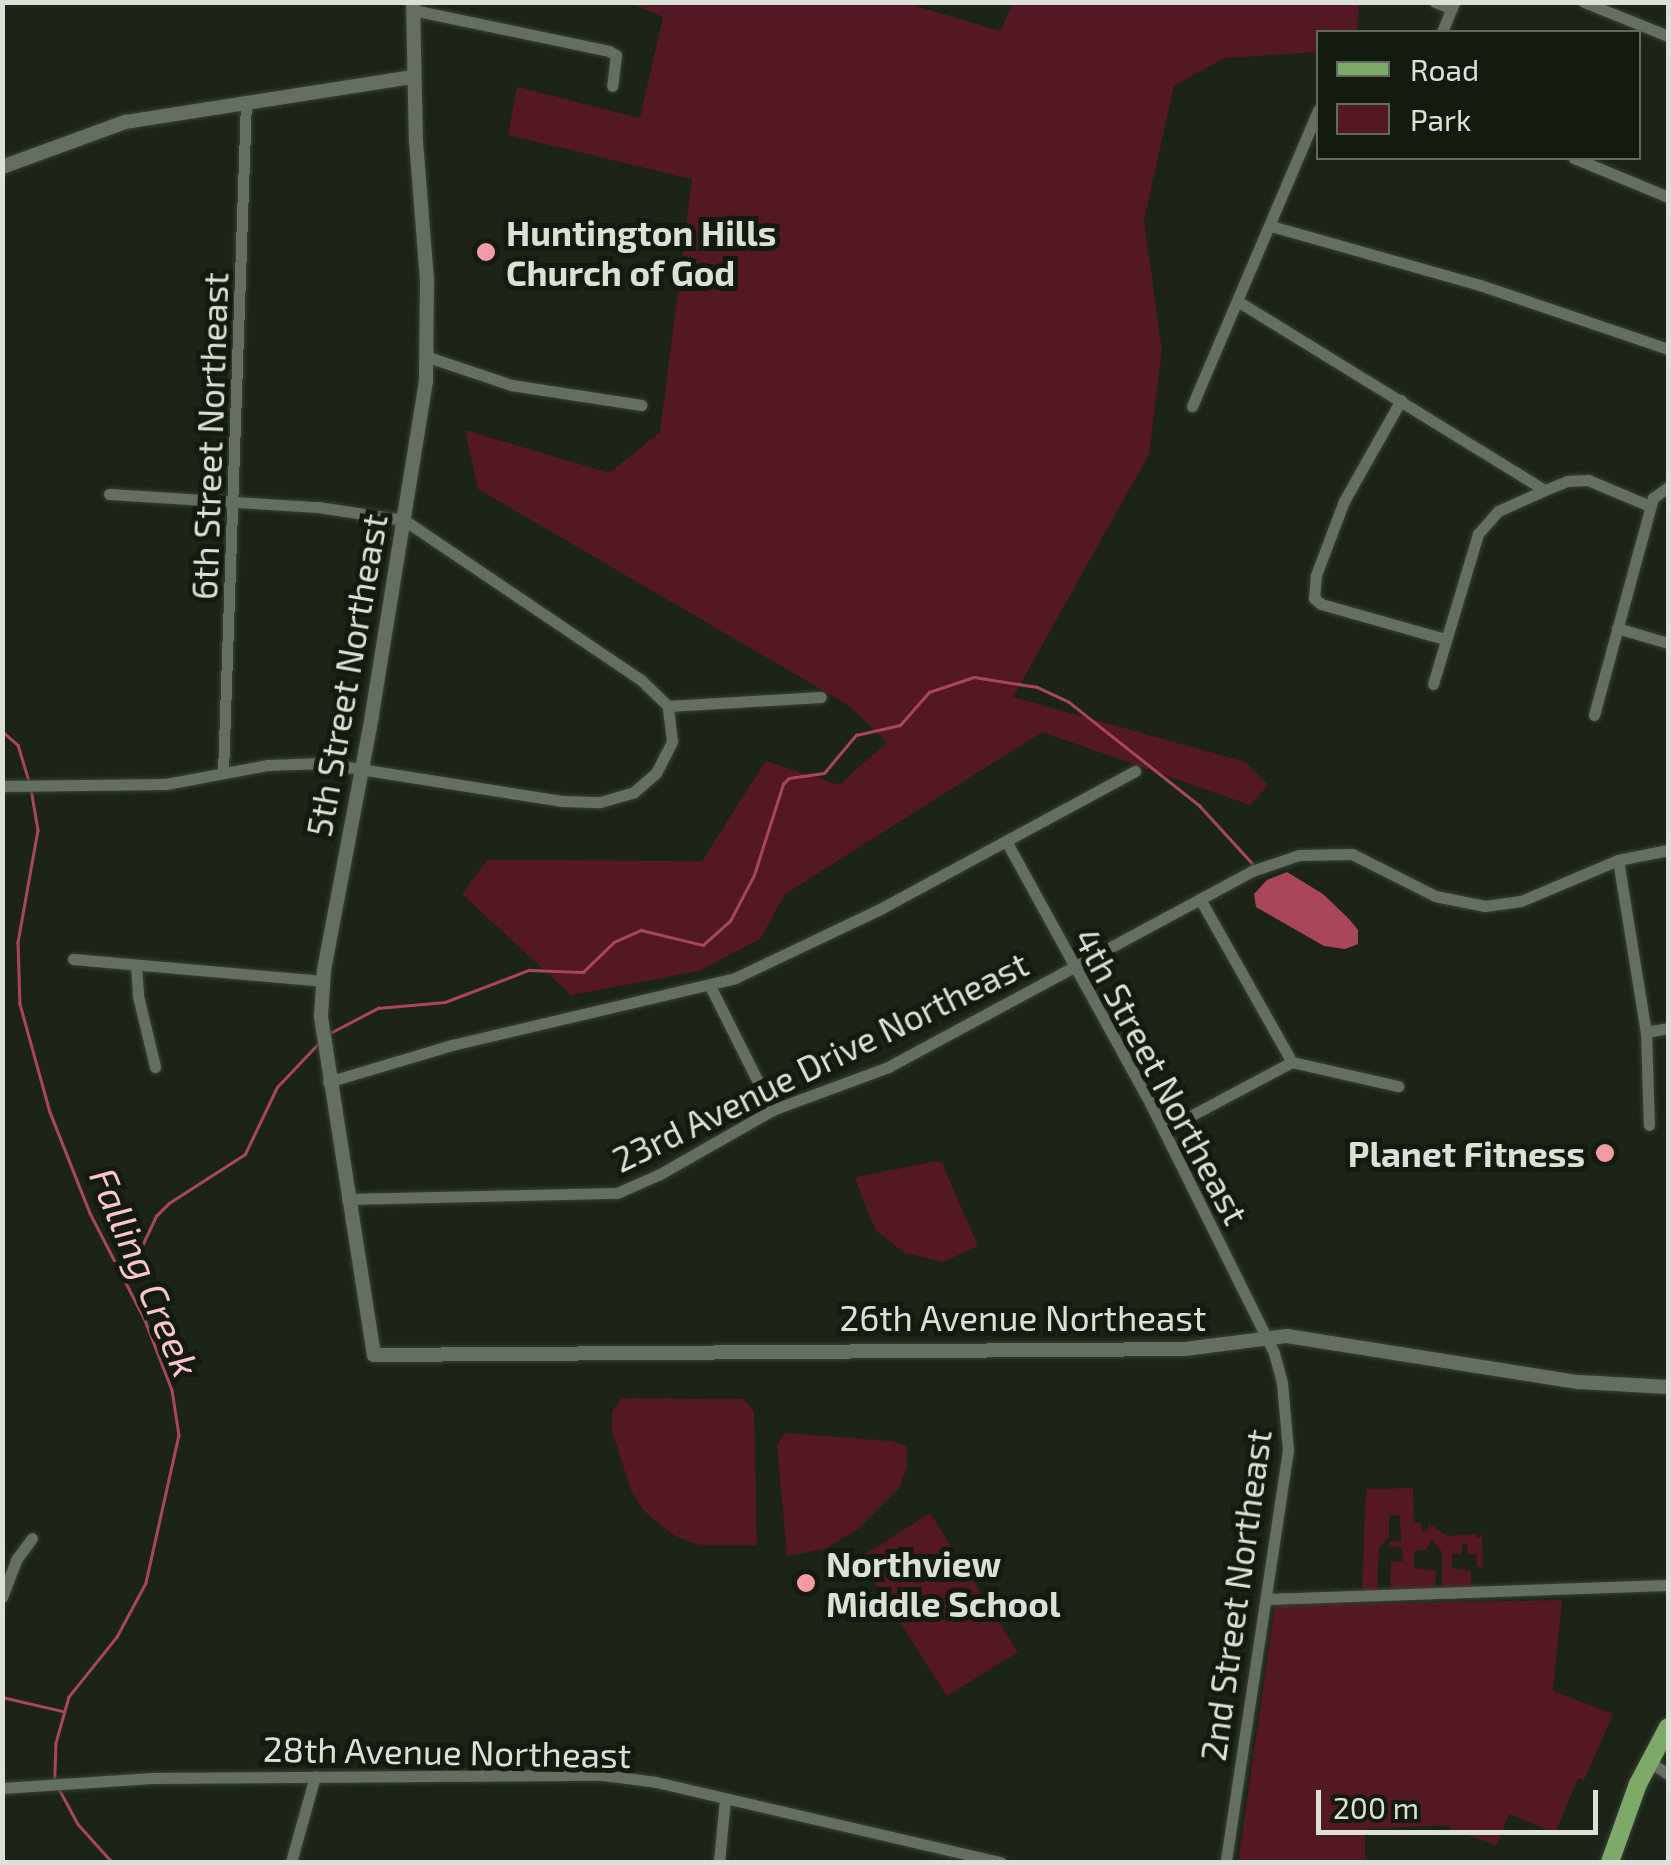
<!DOCTYPE html>
<style>
body{margin:0}
#map{position:relative;width:1671px;height:1865px;overflow:hidden;background:#1b2417;font-family:"Exo 2",sans-serif}
div>[style]{position:absolute}
[style*='--x']{left:calc(var(--x)*1px);top:calc(var(--y)*1px);width:calc(var(--w)*1px);rotate:calc(var(--a)*1deg)}
.green>*{inset:0;background:#541724}
.water>*{inset:0;background:#a94759}
.stream>*{height:2.5px;margin:-1.25px;padding:0 1.25px;transform-origin:1.25px;border-radius:1.25px;background:#a94759}
.roads{filter:drop-shadow(0 0 2px #394037) drop-shadow(0 0 2px #394037)}
.minor>*{height:11px;margin:-5.5px;padding:0 5.5px;transform-origin:5.5px;border-radius:5.5px;background:#646f60}
.tertiary>*{height:14px;margin:-7px;padding:0 7px;transform-origin:7px;border-radius:7px;background:#646f60}
.primary>*{height:18px;margin:-9px;padding:0 9px;transform-origin:9px;border-radius:9px;background:#7daa68}
.dots>*{width:28px;height:28px;translate:-50% -50%;box-sizing:border-box;border:5px solid #121b0e;border-radius:50%}
span{translate:-50% -50%;white-space:nowrap;text-align:center;line-height:1.15;-webkit-text-stroke:10px #121b0e;paint-order:stroke}
.poi-label{font-size:35px;color:#dbe1d9;font-weight:700}
.left{translate:0 -50%;text-align:left}
.right{translate:-100% -50%;text-align:right}
.street-label{font-size:35px;color:#dbe1d9}
.water-label{font-size:38px;color:#fcc5cb;font-style:italic}
.frame{position:absolute;inset:0;border:5px solid #dbe1d9;pointer-events:none}
.legend{position:absolute;left:1316px;top:30px;width:325px;height:130px;box-sizing:border-box;background:#121b0e;border:2px solid #626a5f;margin:0;padding:12px 18px;list-style:none;font-size:30px;color:#dbe1d9}
.legend li{display:flex;align-items:center;gap:20px;height:50px}
.legend b{width:50px;border:2px solid #626a5f}
.scale{position:absolute;left:1316px;top:1790px;width:282px;height:45px;box-sizing:border-box;border:5px solid #dbe1d9;border-top:0;padding-left:12px;font-size:30px;line-height:35px;white-space:nowrap;color:#dbe1d9;-webkit-text-stroke:8px #121b0e;paint-order:stroke}
</style>
<div id="map">
<div class="green">
<div style="clip-path:polygon(630px 3px,906px 3px,1000px 31px,1013px 3px,1359px 3px,1357px 32px,1318px 32px,1318px 52px,1224px 58px,1174px 86px,1144px 220px,1162px 351px,1149px 454px,1013px 697px,1245px 762px,1268px 785px,1250px 805px,1042px 732px,785px 894px,760px 939px,699px 971px,571px 995px,462px 894px,487px 860px,702px 861px,766px 761px,839px 785px,887px 742px,848px 705px,478px 489px,465px 430px,609px 473px,660px 432px,692px 179px,508px 135px,517px 87px,640px 118px,663px 17px)"></div>
<div style="clip-path:polygon(937px 1161px,942px 1163px,978px 1246px,943px 1262px,905px 1253px,876px 1231px,856px 1181px,856px 1177px)"></div>
<div style="clip-path:polygon(622px 1398px,743px 1399px,754px 1411px,757px 1545px,699px 1545px,675px 1536px,646px 1513px,632px 1493px,611px 1428px,612px 1411px)"></div>
<div style="clip-path:polygon(785px 1433px,892px 1441px,907px 1446px,907px 1467px,899px 1488px,857px 1530px,825px 1549px,787px 1556px,777px 1445px)"></div>
<div style="clip-path:polygon(1413px 1488px,1414px 1523px,1421px 1523px,1422px 1532px,1428px 1531px,1428px 1523px,1447px 1536px,1476px 1534px,1478px 1539px,1482px 1533px,1483px 1567px,1477px 1567px,1477px 1554px,1468px 1554px,1467px 1544px,1462px 1544px,1462px 1554px,1452px 1554px,1452px 1568px,1471px 1571px,1471px 1588px,1442px 1590px,1442px 1552px,1432px 1540px,1426px 1550px,1414px 1551px,1414px 1568px,1436px 1571px,1435px 1590px,1390px 1591px,1391px 1562px,1403px 1561px,1402px 1547px,1390px 1547px,1389px 1542px,1401px 1541px,1400px 1515px,1389px 1516px,1389px 1537px,1379px 1547px,1377px 1591px,1362px 1590px,1366px 1489px)"></div>
<div style="clip-path:polygon(930px 1513px,1018px 1652px,947px 1696px,859px 1558px)"></div>
<div style="clip-path:polygon(1562px 1600px,1553px 1691px,1613px 1714px,1584px 1780px,1578px 1778px,1555px 1833px,1509px 1814px,1497px 1845px,1451px 1830px,1449px 1825px,1365px 1829px,1365px 1862px,1238px 1862px,1275px 1605px)"></div>
</div>
<div class="water">
<div style="clip-path:polygon(1287px 872px,1323px 894px,1349px 919px,1358px 930px,1358px 944px,1345px 949px,1324px 946px,1256px 907px,1254px 894px,1267px 880px)"></div>
</div>
<div class="stream">
<div style="--x:2;--y:731;--w:21;--a:41"></div>
<div style="--x:18;--y:745;--w:38;--a:73"></div>
<div style="--x:31;--y:789;--w:42;--a:80.3"></div>
<div style="--x:38;--y:830;--w:114;--a:100.1"></div>
<div style="--x:18;--y:942;--w:62;--a:88.2"></div>
<div style="--x:20;--y:1004;--w:112;--a:74.5"></div>
<div style="--x:50;--y:1112;--w:109;--a:68.4"></div>
<div style="--x:90;--y:1213;--w:120;--a:62.8"></div>
<div style="--x:145;--y:1320;--w:75;--a:68.9"></div>
<div style="--x:172;--y:1390;--w:46;--a:81.2"></div>
<div style="--x:179;--y:1435;--w:152;--a:102.6"></div>
<div style="--x:146;--y:1583;--w:61;--a:118.2"></div>
<div style="--x:117;--y:1637;--w:77;--a:128.7"></div>
<div style="--x:69;--y:1697;--w:48;--a:105.8"></div>
<div style="--x:56;--y:1743;--w:37;--a:92"></div>
<div style="--x:332;--y:1032;--w:52;--a:-27.6"></div>
<div style="--x:378;--y:1008;--w:67;--a:-5.1"></div>
<div style="--x:445;--y:1002;--w:90;--a:-20.9"></div>
<div style="--x:529;--y:970;--w:54;--a:2.1"></div>
<div style="--x:583;--y:972;--w:43;--a:-44.1"></div>
<div style="--x:614;--y:942;--w:30;--a:-24"></div>
<div style="--x:641;--y:930;--w:64;--a:13.6"></div>
<div style="--x:703;--y:945;--w:36;--a:-42"></div>
<div style="--x:730;--y:921;--w:52;--a:-62.4"></div>
<div style="--x:754;--y:875;--w:96;--a:-72.3"></div>
<div style="--x:783;--y:784;--w:8;--a:-45"></div>
<div style="--x:789;--y:778;--w:35;--a:-8"></div>
<div style="--x:824;--y:773;--w:50;--a:-49.9"></div>
<div style="--x:856;--y:735;--w:45;--a:-12.8"></div>
<div style="--x:900;--y:725;--w:44;--a:-48.7"></div>
<div style="--x:929;--y:692;--w:47;--a:-18.4"></div>
<div style="--x:974;--y:677;--w:64;--a:9"></div>
<div style="--x:1037;--y:687;--w:35;--a:25"></div>
<div style="--x:1069;--y:702;--w:167;--a:38.4"></div>
<div style="--x:1200;--y:806;--w:79;--a:47.6"></div>
<div style="--x:126;--y:1280;--w:71;--a:-64.9"></div>
<div style="--x:156;--y:1216;--w:18;--a:-45"></div>
<div style="--x:169;--y:1203;--w:90;--a:-32.8"></div>
<div style="--x:245;--y:1154;--w:74;--a:-64.5"></div>
<div style="--x:277;--y:1087;--w:59;--a:-46.4"></div>
<div style="--x:2;--y:1697;--w:62;--a:13.1"></div>
<div style="--x:58;--y:1787;--w:42;--a:61.6"></div>
<div style="--x:78;--y:1824;--w:51;--a:48.2"></div>
</div>
<div class="roads">
<div class="minor">
<div style="--x:1435;--y:2;--w:18;--a:22"></div>
<div style="--x:1584;--y:2;--w:91;--a:22"></div>
<div style="--x:413;--y:10;--w:200;--a:11.8"></div>
<div style="--x:609;--y:51;--w:8;--a:30"></div>
<div style="--x:616;--y:55;--w:31;--a:97"></div>
<div style="--x:1442;--y:32;--w:32;--a:-68"></div>
<div style="--x:1574;--y:158;--w:102;--a:22.5"></div>
<div style="--x:1271;--y:226;--w:217;--a:15.8"></div>
<div style="--x:1480;--y:285;--w:199;--a:18.8"></div>
<div style="--x:1239;--y:302;--w:359;--a:31.6"></div>
<div style="--x:1545;--y:490;--w:24;--a:-22"></div>
<div style="--x:1567;--y:481;--w:21;--a:-3"></div>
<div style="--x:1588;--y:480;--w:67;--a:22.8"></div>
<div style="--x:428;--y:357;--w:88;--a:18.6"></div>
<div style="--x:511;--y:385;--w:132;--a:8.7"></div>
<div style="--x:1401;--y:400;--w:116;--a:119.4"></div>
<div style="--x:1344;--y:501;--w:79;--a:110.7"></div>
<div style="--x:1316;--y:575;--w:23;--a:95"></div>
<div style="--x:1314;--y:598;--w:9;--a:41"></div>
<div style="--x:1321;--y:604;--w:129;--a:15.8"></div>
<div style="--x:1192;--y:406;--w:322;--a:-66.9"></div>
<div style="--x:109;--y:494;--w:209;--a:3.6"></div>
<div style="--x:318;--y:507;--w:87;--a:8.6"></div>
<div style="--x:404;--y:520;--w:285;--a:34"></div>
<div style="--x:640;--y:679;--w:39;--a:44"></div>
<div style="--x:668;--y:706;--w:153;--a:-3.4"></div>
<div style="--x:1617;--y:628;--w:53;--a:16.4"></div>
<div style="--x:1433;--y:684;--w:157;--a:-73.3"></div>
<div style="--x:1478;--y:534;--w:30;--a:-49"></div>
<div style="--x:1498;--y:511;--w:51;--a:-24.1"></div>
<div style="--x:1594;--y:715;--w:225;--a:-74.8"></div>
<div style="--x:1653;--y:498;--w:19;--a:-36"></div>
<div style="--x:223;--y:773;--w:671;--a:-88.04"></div>
<div style="--x:2;--y:786;--w:164;--a:-0.7"></div>
<div style="--x:166;--y:784;--w:104;--a:-10.6"></div>
<div style="--x:268;--y:765;--w:54;--a:-2.1"></div>
<div style="--x:322;--y:763;--w:244;--a:9"></div>
<div style="--x:563;--y:801;--w:37;--a:2"></div>
<div style="--x:600;--y:802;--w:35;--a:-16"></div>
<div style="--x:634;--y:792;--w:29;--a:-41"></div>
<div style="--x:656;--y:773;--w:36;--a:-63"></div>
<div style="--x:672;--y:741;--w:35;--a:-97"></div>
<div style="--x:1006;--y:841;--w:301;--a:61.2"></div>
<div style="--x:1151;--y:1105;--w:277;--a:63.6"></div>
<div style="--x:1274;--y:1353;--w:31;--a:75"></div>
<div style="--x:1282;--y:1383;--w:67;--a:84.9"></div>
<div style="--x:1288;--y:1450;--w:417;--a:98.6"></div>
<div style="--x:1618;--y:860;--w:174;--a:80.8"></div>
<div style="--x:1646;--y:1032;--w:93;--a:88.2"></div>
<div style="--x:1200;--y:899;--w:187;--a:60.6"></div>
<div style="--x:73;--y:959;--w:251;--a:5"></div>
<div style="--x:136;--y:965;--w:31;--a:86"></div>
<div style="--x:138;--y:996;--w:73;--a:76.5"></div>
<div style="--x:710;--y:986;--w:139;--a:63.4"></div>
<div style="--x:1646;--y:1032;--w:22;--a:-10"></div>
<div style="--x:328;--y:1082;--w:129;--a:-16.6"></div>
<div style="--x:452;--y:1045;--w:291;--a:-13.3"></div>
<div style="--x:735;--y:978;--w:161;--a:-25.4"></div>
<div style="--x:880;--y:909;--w:290;--a:-28.4"></div>
<div style="--x:1164;--y:1130;--w:145;--a:-28"></div>
<div style="--x:1292;--y:1062;--w:109;--a:12.8"></div>
<div style="--x:347;--y:1199;--w:270;--a:-1.3"></div>
<div style="--x:617;--y:1193;--w:47;--a:-23.8"></div>
<div style="--x:660;--y:1174;--w:129;--a:-29.7"></div>
<div style="--x:772;--y:1110;--w:124;--a:-20.3"></div>
<div style="--x:888;--y:1067;--w:413;--a:-28.3"></div>
<div style="--x:1252;--y:871;--w:50;--a:-18.8"></div>
<div style="--x:1299;--y:855;--w:53;--a:-1.1"></div>
<div style="--x:1352;--y:854;--w:93;--a:26.8"></div>
<div style="--x:1435;--y:896;--w:51;--a:11.3"></div>
<div style="--x:1485;--y:906;--w:36;--a:-8"></div>
<div style="--x:1521;--y:901;--w:105;--a:-22.9"></div>
<div style="--x:1618;--y:860;--w:51;--a:-11.3"></div>
<div style="--x:2;--y:1597;--w:40;--a:-69"></div>
<div style="--x:16;--y:1560;--w:27;--a:-54"></div>
<div style="--x:1266;--y:1599;--w:402;--a:-2"></div>
<div style="--x:1648;--y:1761;--w:24;--a:33"></div>
<div style="--x:2;--y:1788;--w:150;--a:-3.8"></div>
<div style="--x:152;--y:1778;--w:451;--a:-0.4"></div>
<div style="--x:603;--y:1775;--w:53;--a:7.5"></div>
<div style="--x:656;--y:1782;--w:354;--a:13.1"></div>
<div style="--x:291;--y:1862;--w:89;--a:-74.4"></div>
<div style="--x:719;--y:1862;--w:63;--a:-84.6"></div>
</div>
<div class="tertiary">
<div style="--x:413;--y:2;--w:139;--a:88.8"></div>
<div style="--x:416;--y:141;--w:140;--a:85.5"></div>
<div style="--x:427;--y:281;--w:100;--a:90.6"></div>
<div style="--x:426;--y:381;--w:339;--a:99.2"></div>
<div style="--x:372;--y:716;--w:258;--a:100.7"></div>
<div style="--x:324;--y:970;--w:47;--a:93.7"></div>
<div style="--x:321;--y:1017;--w:342;--a:81.1"></div>
<div style="--x:374;--y:1355;--w:811;--a:-0.42"></div>
<div style="--x:1185;--y:1349;--w:103;--a:-7.3"></div>
<div style="--x:1287;--y:1336;--w:296;--a:9"></div>
<div style="--x:1579;--y:1382;--w:89;--a:3.2"></div>
<div style="--x:2;--y:167;--w:131;--a:-20.1"></div>
<div style="--x:125;--y:122;--w:291;--a:-8.9"></div>
</div>
<div class="primary">
<div style="--x:1610;--y:1862;--w:83;--a:-70.3"></div>
<div style="--x:1638;--y:1784;--w:64;--a:-62.2"></div>
</div>
</div>
<div class="dots">
<div style="left:486px;top:252px;background:#f49aa6"></div>
<div style="left:1605px;top:1153px;background:#f49aa6"></div>
<div style="left:806px;top:1583px;background:#f49aa6"></div>
</div>
<div class="poi-label">
<span class="left" style="left:506px;top:252px">Huntington Hills<br>Church of God</span>
<span class="right" style="left:1585px;top:1153px">Planet Fitness</span>
<span class="left" style="left:826px;top:1583px">Northview<br>Middle School</span>
</div>
<div class="street-label">
<span style="left:209px;top:436px;rotate:-88deg">6th Street Northeast</span>
<span style="left:346px;top:675px;rotate:-80deg">5th Street Northeast</span>
<span style="left:820px;top:1061px;rotate:-26deg">23rd Avenue Drive Northeast</span>
<span style="left:1162px;top:1076px;rotate:62deg">4th Street Northeast</span>
<span style="left:1023px;top:1317px">26th Avenue Northeast</span>
<span style="left:1235px;top:1595px;rotate:-82deg">2nd Street Northeast</span>
<span style="left:447px;top:1751px;rotate:1deg">28th Avenue Northeast</span>
</div>
<div class="water-label">
<span style="left:145px;top:1272px;rotate:67deg">Falling Creek</span>
</div>
<div class="frame"></div>
<ul class="legend">
<li><b style="height:12px;background:#7daa68"></b>Road</li>
<li><b style="height:28px;background:#541724"></b>Park</li>
</ul>
<div class="scale">200 m</div>
</div>
